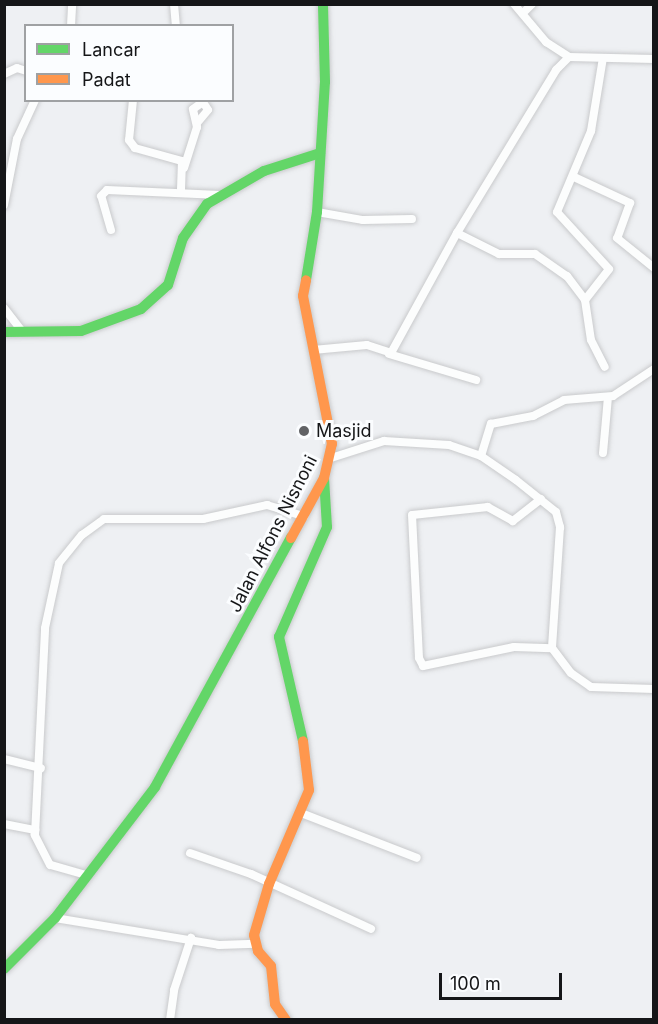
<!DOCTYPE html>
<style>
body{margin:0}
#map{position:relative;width:658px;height:1024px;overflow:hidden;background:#eef0f3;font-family:Inter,sans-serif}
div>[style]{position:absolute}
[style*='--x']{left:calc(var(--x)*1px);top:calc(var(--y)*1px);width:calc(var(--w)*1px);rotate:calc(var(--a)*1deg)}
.roads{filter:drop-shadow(0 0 2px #c9cacc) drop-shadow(0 0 2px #c9cacc)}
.street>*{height:8px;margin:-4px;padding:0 4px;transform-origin:4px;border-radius:4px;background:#fcfdfd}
.fast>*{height:10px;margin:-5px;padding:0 5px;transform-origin:5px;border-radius:5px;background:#63d668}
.slow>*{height:10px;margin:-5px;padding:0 5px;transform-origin:5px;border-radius:5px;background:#ff974d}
.dots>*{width:16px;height:16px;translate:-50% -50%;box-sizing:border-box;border:3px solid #fbfdff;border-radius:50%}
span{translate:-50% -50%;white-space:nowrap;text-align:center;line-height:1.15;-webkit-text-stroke:6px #fbfdff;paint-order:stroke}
.poi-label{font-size:18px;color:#151618}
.left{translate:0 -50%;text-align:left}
.street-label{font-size:18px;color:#151618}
.frame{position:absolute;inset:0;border:6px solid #151618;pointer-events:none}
.legend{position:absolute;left:24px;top:24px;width:210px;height:78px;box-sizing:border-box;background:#fbfdff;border:2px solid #9fa1a3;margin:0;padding:8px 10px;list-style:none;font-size:18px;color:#151618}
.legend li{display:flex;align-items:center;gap:12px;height:30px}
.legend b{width:30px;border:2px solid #9fa1a3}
.scale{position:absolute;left:439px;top:973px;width:123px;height:27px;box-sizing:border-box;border:3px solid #151618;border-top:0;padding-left:8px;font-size:18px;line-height:21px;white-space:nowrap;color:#151618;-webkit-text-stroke:4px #fbfdff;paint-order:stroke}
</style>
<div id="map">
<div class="roads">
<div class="street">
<div style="--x:174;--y:4;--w:22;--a:85"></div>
<div style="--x:514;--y:4;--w:50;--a:49.9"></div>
<div style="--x:546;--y:42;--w:27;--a:33"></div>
<div style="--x:569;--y:57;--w:85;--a:1.3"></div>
<div style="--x:523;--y:13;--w:13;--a:-45"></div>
<div style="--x:71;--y:26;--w:22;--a:-87"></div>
<div style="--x:4;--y:74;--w:14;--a:-25"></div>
<div style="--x:17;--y:68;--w:9;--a:18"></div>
<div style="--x:133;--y:100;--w:40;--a:95.7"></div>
<div style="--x:129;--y:140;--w:10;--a:53"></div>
<div style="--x:135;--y:148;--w:49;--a:15.5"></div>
<div style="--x:182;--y:161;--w:32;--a:92"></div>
<div style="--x:184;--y:168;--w:43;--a:-72.4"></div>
<div style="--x:197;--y:127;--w:18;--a:-103"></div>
<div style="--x:193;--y:109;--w:12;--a:-35"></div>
<div style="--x:203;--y:102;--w:9;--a:58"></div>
<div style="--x:208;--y:110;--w:17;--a:130"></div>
<div style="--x:574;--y:177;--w:62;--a:24.9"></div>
<div style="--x:630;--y:203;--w:37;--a:110"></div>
<div style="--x:617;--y:238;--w:48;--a:39"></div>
<div style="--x:4;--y:205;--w:67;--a:-78.9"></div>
<div style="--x:17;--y:139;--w:43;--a:-65.2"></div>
<div style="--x:317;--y:212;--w:47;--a:9.9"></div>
<div style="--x:363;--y:220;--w:49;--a:-1.2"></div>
<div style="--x:111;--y:230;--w:35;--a:-106"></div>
<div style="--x:101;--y:196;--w:8;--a:-45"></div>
<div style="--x:107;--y:190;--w:113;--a:2.5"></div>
<div style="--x:457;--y:233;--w:47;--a:26.6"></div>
<div style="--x:499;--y:254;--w:36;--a:0"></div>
<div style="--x:535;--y:254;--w:39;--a:35"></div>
<div style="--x:567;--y:276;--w:30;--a:53"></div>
<div style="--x:585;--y:300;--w:40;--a:81.5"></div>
<div style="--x:591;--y:340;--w:30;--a:63"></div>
<div style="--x:585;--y:300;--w:39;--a:-52"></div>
<div style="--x:609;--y:269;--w:77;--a:-132.4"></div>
<div style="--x:557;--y:212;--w:88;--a:-67.2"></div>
<div style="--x:591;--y:131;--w:74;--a:-80.7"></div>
<div style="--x:4;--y:308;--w:29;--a:52"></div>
<div style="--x:313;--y:350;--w:54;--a:-5.3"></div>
<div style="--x:367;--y:345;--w:25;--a:18"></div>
<div style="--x:391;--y:353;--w:137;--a:-61.2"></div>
<div style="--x:457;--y:233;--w:191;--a:-58.7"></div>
<div style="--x:556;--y:70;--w:18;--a:-45"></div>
<div style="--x:389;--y:354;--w:91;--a:16.6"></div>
<div style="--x:603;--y:453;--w:56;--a:-84.9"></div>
<div style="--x:481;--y:456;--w:34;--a:-73"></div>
<div style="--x:491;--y:424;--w:43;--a:-10.8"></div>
<div style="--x:533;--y:416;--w:35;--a:-27"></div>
<div style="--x:564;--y:400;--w:49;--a:-4.7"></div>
<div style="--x:613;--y:396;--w:49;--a:-33.4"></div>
<div style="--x:331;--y:458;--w:56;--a:-17.8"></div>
<div style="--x:384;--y:441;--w:65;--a:3.5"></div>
<div style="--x:449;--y:445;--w:34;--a:19"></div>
<div style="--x:481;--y:456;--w:42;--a:34.4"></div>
<div style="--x:516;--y:480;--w:51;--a:38.7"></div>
<div style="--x:556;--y:512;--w:16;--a:75"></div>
<div style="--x:560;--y:527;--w:121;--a:93.8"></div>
<div style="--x:552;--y:648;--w:31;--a:53"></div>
<div style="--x:571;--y:673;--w:24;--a:35"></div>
<div style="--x:591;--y:687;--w:63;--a:1.8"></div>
<div style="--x:541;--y:499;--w:36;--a:142"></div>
<div style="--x:513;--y:521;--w:29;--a:-151"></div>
<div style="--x:488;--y:507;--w:76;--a:174"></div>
<div style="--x:412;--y:515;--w:143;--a:87.2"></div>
<div style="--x:419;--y:658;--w:9;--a:63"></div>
<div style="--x:423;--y:666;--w:93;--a:-11.8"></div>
<div style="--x:514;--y:647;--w:38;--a:2"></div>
<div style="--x:4;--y:759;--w:38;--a:14"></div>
<div style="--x:301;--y:813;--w:124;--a:21.2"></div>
<div style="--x:4;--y:824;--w:32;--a:11"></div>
<div style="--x:190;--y:853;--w:65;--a:19"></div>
<div style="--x:251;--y:874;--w:132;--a:24.6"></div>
<div style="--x:86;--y:875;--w:37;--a:-164"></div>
<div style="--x:50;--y:865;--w:34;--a:-117"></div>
<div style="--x:35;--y:835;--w:207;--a:-87.2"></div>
<div style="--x:45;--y:628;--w:66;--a:-77.8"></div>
<div style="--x:59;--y:563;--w:36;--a:-51"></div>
<div style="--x:82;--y:535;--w:27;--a:-36"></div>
<div style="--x:104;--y:519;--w:99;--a:0"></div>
<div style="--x:203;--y:519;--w:66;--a:-12.3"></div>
<div style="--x:267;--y:505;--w:39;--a:17"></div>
<div style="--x:55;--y:918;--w:166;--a:9.3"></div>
<div style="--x:219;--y:945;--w:36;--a:-2"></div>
<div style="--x:170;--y:1020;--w:30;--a:-82"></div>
<div style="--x:174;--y:990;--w:55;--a:-71.9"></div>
</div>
<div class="fast">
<div style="--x:306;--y:280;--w:69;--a:-80.8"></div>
<div style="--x:317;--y:212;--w:130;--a:-86.5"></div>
<div style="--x:325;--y:82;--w:78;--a:-91.5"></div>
<div style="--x:4;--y:332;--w:77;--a:-0.7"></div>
<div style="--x:81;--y:331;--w:64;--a:-20.1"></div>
<div style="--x:141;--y:309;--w:36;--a:-42"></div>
<div style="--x:168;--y:285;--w:49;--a:-72.3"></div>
<div style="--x:183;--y:238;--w:42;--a:-54.8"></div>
<div style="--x:207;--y:204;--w:66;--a:-30.1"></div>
<div style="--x:264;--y:171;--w:59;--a:-17.8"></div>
<div style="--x:303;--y:741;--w:107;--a:-103"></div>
<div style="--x:279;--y:637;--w:120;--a:-66.4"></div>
<div style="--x:327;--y:527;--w:49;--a:-93.5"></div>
<div style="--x:4;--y:969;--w:72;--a:-45"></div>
<div style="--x:55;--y:918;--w:165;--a:-52.6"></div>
<div style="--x:155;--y:787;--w:284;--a:-61.4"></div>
</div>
<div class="slow">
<div style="--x:291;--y:538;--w:68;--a:-61.2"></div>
<div style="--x:324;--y:478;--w:35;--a:-77"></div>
<div style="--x:332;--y:444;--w:151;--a:-101.1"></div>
<div style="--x:303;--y:296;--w:16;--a:-79"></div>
<div style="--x:286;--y:1020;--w:19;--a:-125"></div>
<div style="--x:275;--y:1004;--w:38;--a:-96"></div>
<div style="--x:271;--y:966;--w:20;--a:-131"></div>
<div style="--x:258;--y:951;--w:16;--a:-104"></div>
<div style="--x:254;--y:935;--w:53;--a:-73.6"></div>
<div style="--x:269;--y:884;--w:102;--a:-66.9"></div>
<div style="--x:309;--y:790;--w:49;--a:-97"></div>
</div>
</div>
<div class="dots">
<div style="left:304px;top:431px;background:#616265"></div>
</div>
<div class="poi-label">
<span class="left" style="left:316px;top:431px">Masjid</span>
</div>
<div class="street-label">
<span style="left:273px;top:534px;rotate:-63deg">Jalan Alfons Nisnoni</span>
</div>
<div class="frame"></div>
<ul class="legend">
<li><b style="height:8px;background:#63d668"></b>Lancar</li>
<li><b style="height:8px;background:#ff974d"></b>Padat</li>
</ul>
<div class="scale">100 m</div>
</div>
